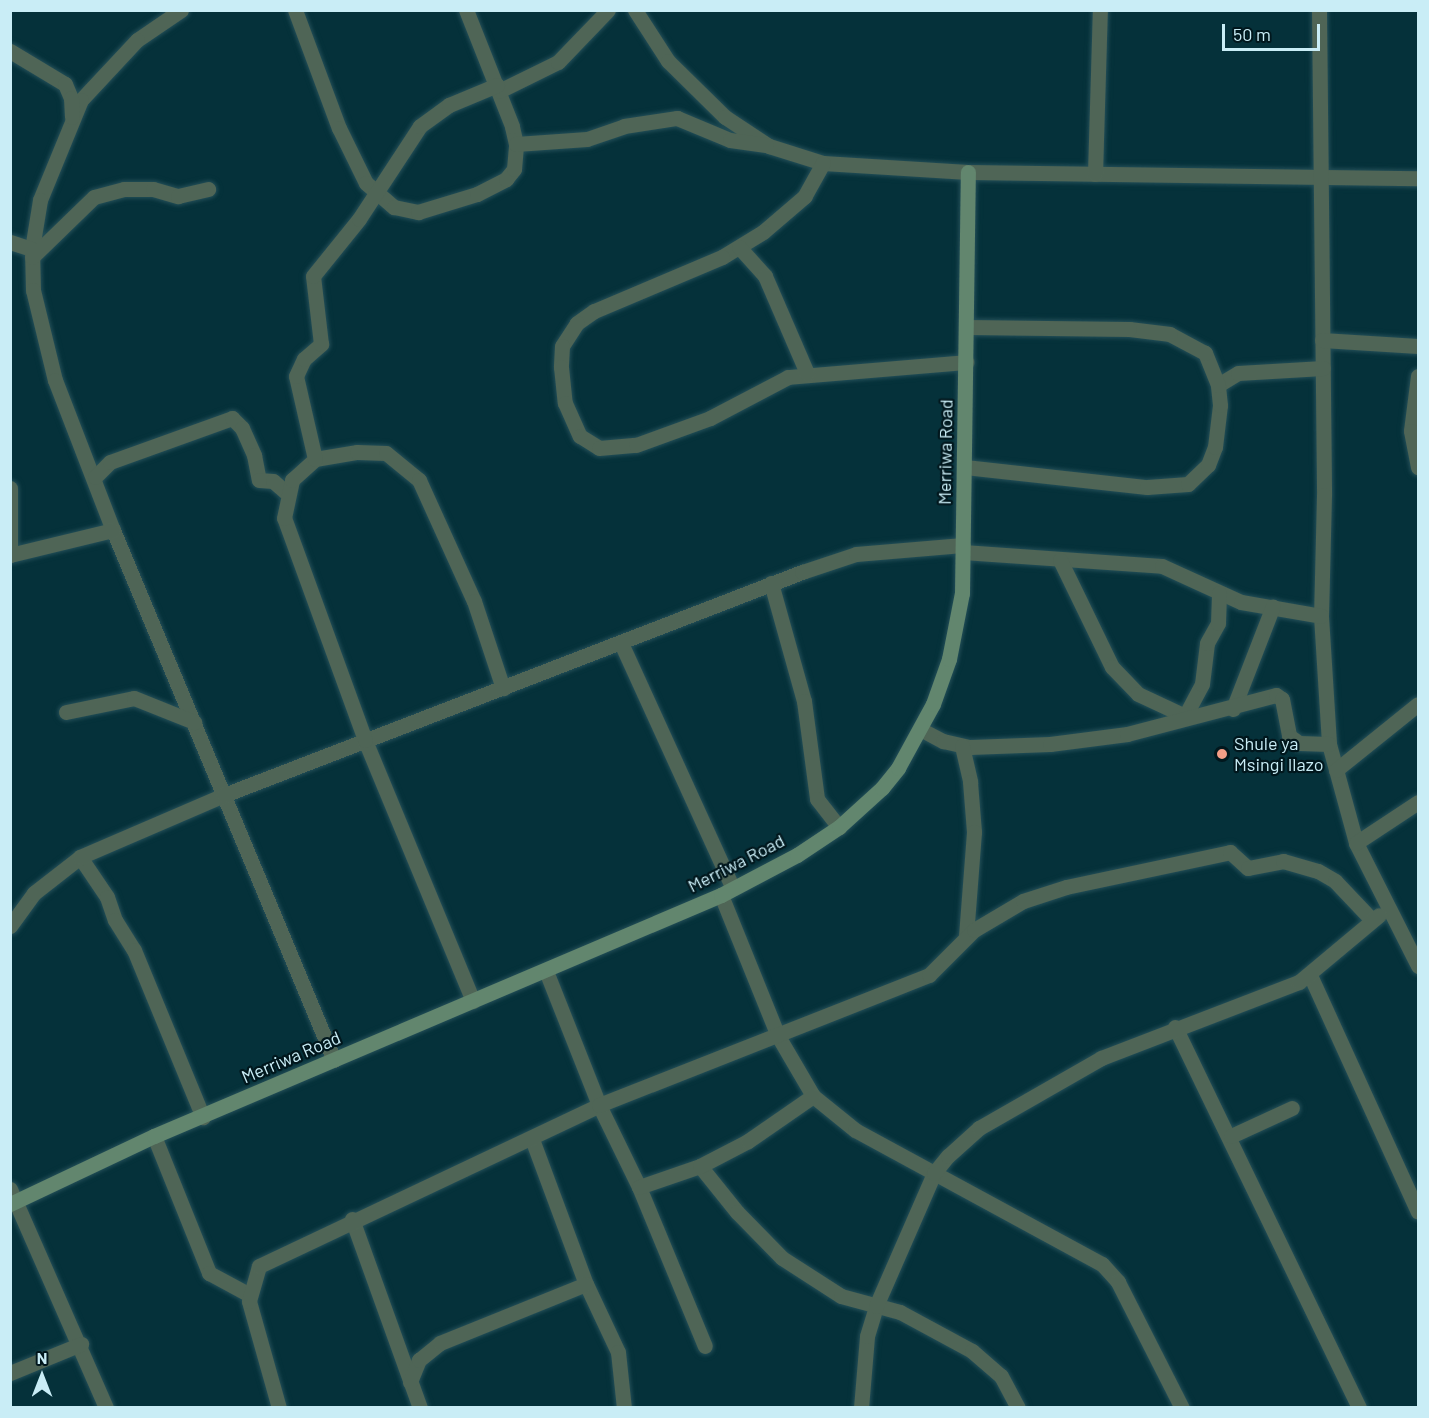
<!DOCTYPE html>
<style>
body{margin:0}
#map{position:relative;width:1429px;height:1418px;overflow:hidden;background:#05313a;font-family:Barlow,sans-serif}
div>[style]{position:absolute}
[style*='--x']{left:calc(var(--x)*1px);top:calc(var(--y)*1px);width:calc(var(--w)*1px);rotate:calc(var(--a)*1deg)}
.roads{filter:drop-shadow(0 0 2px #244f58) drop-shadow(0 0 2px #244f58)}
.street>*{height:15px;margin:-7.5px;padding:0 7.5px;transform-origin:7.5px;border-radius:7.5px;background:#4f6556}
.secondary>*{height:15px;margin:-7.5px;padding:0 7.5px;transform-origin:7.5px;border-radius:7.5px;background:#62866e}
.dots>*{width:16px;height:16px;translate:-50% -50%;box-sizing:border-box;border:3px solid #01171d;border-radius:50%}
span{translate:-50% -50%;white-space:nowrap;text-align:center;line-height:1.15;-webkit-text-stroke:4.5px #01171d;paint-order:stroke}
.street-label{font-size:18px;color:#c9edf6}
.poi-label{font-size:18px;color:#c9edf6}
.left{translate:0 -50%;text-align:left}
.frame{position:absolute;inset:0;border:12px solid #c9edf6;pointer-events:none}
.north{position:absolute;left:12px;top:1346px;width:60px;height:60px;-webkit-text-stroke:4px #01171d;paint-order:stroke;rotate:0deg;font-size:16px;font-weight:700;line-height:24px;text-align:center;color:#c9edf6}
.north::after{content:'';display:block;margin:auto;width:21px;height:27px;background:#c9edf6;clip-path:polygon(50% 0,100% 100%,50% 72%,0 100%)}
.scale{position:absolute;left:1222px;top:24px;width:98px;height:27px;box-sizing:border-box;border:3px solid #c9edf6;border-top:0;padding-left:8px;font-size:18px;line-height:21px;white-space:nowrap;color:#c9edf6;-webkit-text-stroke:4px #01171d;paint-order:stroke}
</style>
<div id="map">
<div class="roads">
<div class="street">
<div style="--x:181;--y:10;--w:53;--a:145.7"></div>
<div style="--x:137;--y:40;--w:82;--a:133"></div>
<div style="--x:81;--y:100;--w:108;--a:112.3"></div>
<div style="--x:40;--y:200;--w:50;--a:99.3"></div>
<div style="--x:32;--y:249;--w:41;--a:88.6"></div>
<div style="--x:33;--y:290;--w:93;--a:76.3"></div>
<div style="--x:55;--y:380;--w:161;--a:68.9"></div>
<div style="--x:113;--y:530;--w:574;--a:67.36"></div>
<div style="--x:295;--y:10;--w:126;--a:69.6"></div>
<div style="--x:339;--y:128;--w:61;--a:63.9"></div>
<div style="--x:366;--y:183;--w:37;--a:41"></div>
<div style="--x:394;--y:207;--w:25;--a:12"></div>
<div style="--x:418;--y:212;--w:62;--a:-17"></div>
<div style="--x:477;--y:194;--w:33;--a:-27"></div>
<div style="--x:506;--y:179;--w:13;--a:-51"></div>
<div style="--x:514;--y:169;--w:25;--a:-85"></div>
<div style="--x:516;--y:144;--w:18;--a:-103"></div>
<div style="--x:512;--y:126;--w:125;--a:-111.6"></div>
<div style="--x:635;--y:10;--w:61;--a:57.1"></div>
<div style="--x:668;--y:61;--w:80;--a:44.5"></div>
<div style="--x:725;--y:117;--w:53;--a:33.4"></div>
<div style="--x:769;--y:146;--w:57;--a:17.5"></div>
<div style="--x:823;--y:163;--w:145;--a:3.6"></div>
<div style="--x:968;--y:172;--w:450;--a:0.8"></div>
<div style="--x:1319;--y:10;--w:485;--a:89.4"></div>
<div style="--x:1324;--y:495;--w:121;--a:91.4"></div>
<div style="--x:1321;--y:616;--w:128;--a:86.4"></div>
<div style="--x:1329;--y:744;--w:103;--a:74.7"></div>
<div style="--x:1356;--y:843;--w:138;--a:63.2"></div>
<div style="--x:10;--y:51;--w:64;--a:31"></div>
<div style="--x:65;--y:84;--w:15;--a:67"></div>
<div style="--x:71;--y:98;--w:19;--a:87"></div>
<div style="--x:499;--y:91;--w:66;--a:-26.2"></div>
<div style="--x:558;--y:62;--w:72;--a:-46.1"></div>
<div style="--x:516;--y:144;--w:71;--a:-4"></div>
<div style="--x:587;--y:139;--w:39;--a:-19"></div>
<div style="--x:624;--y:126;--w:54;--a:-8.6"></div>
<div style="--x:677;--y:118;--w:57;--a:22.5"></div>
<div style="--x:730;--y:140;--w:36;--a:8"></div>
<div style="--x:823;--y:163;--w:38;--a:119"></div>
<div style="--x:805;--y:196;--w:55;--a:139.4"></div>
<div style="--x:763;--y:232;--w:48;--a:148.6"></div>
<div style="--x:722;--y:257;--w:139;--a:157.1"></div>
<div style="--x:594;--y:311;--w:21;--a:145"></div>
<div style="--x:577;--y:323;--w:27;--a:123"></div>
<div style="--x:562;--y:346;--w:21;--a:93"></div>
<div style="--x:561;--y:367;--w:36;--a:84"></div>
<div style="--x:565;--y:403;--w:36;--a:66"></div>
<div style="--x:580;--y:436;--w:22;--a:32"></div>
<div style="--x:599;--y:448;--w:37;--a:-5"></div>
<div style="--x:636;--y:445;--w:79;--a:-20"></div>
<div style="--x:710;--y:418;--w:88;--a:-27.7"></div>
<div style="--x:788;--y:377;--w:179;--a:-4.8"></div>
<div style="--x:1095;--y:174;--w:164;--a:-88.3"></div>
<div style="--x:10;--y:242;--w:23;--a:18"></div>
<div style="--x:739;--y:247;--w:39;--a:48"></div>
<div style="--x:765;--y:276;--w:106;--a:66.6"></div>
<div style="--x:32;--y:257;--w:86;--a:-44.1"></div>
<div style="--x:94;--y:197;--w:31;--a:-15"></div>
<div style="--x:124;--y:189;--w:29;--a:0"></div>
<div style="--x:153;--y:189;--w:26;--a:16"></div>
<div style="--x:178;--y:196;--w:31;--a:-13"></div>
<div style="--x:1322;--y:340;--w:96;--a:3.6"></div>
<div style="--x:1418;--y:376;--w:55;--a:97.3"></div>
<div style="--x:1411;--y:431;--w:37;--a:79"></div>
<div style="--x:1218;--y:385;--w:23;--a:-31"></div>
<div style="--x:1238;--y:373;--w:85;--a:-3.4"></div>
<div style="--x:315;--y:459;--w:43;--a:-9.5"></div>
<div style="--x:357;--y:452;--w:29;--a:2"></div>
<div style="--x:386;--y:453;--w:43;--a:39.3"></div>
<div style="--x:419;--y:480;--w:133;--a:65.6"></div>
<div style="--x:474;--y:601;--w:92;--a:71.6"></div>
<div style="--x:965;--y:467;--w:183;--a:6.3"></div>
<div style="--x:1147;--y:487;--w:41;--a:-4.2"></div>
<div style="--x:1188;--y:484;--w:28;--a:-44"></div>
<div style="--x:1208;--y:465;--w:19;--a:-69"></div>
<div style="--x:1215;--y:447;--w:42;--a:-83.2"></div>
<div style="--x:1220;--y:405;--w:20;--a:-96"></div>
<div style="--x:1218;--y:385;--w:35;--a:-112"></div>
<div style="--x:1205;--y:353;--w:40;--a:-152"></div>
<div style="--x:1170;--y:334;--w:41;--a:-173"></div>
<div style="--x:1129;--y:329;--w:162;--a:-179.3"></div>
<div style="--x:95;--y:477;--w:21;--a:-45"></div>
<div style="--x:110;--y:462;--w:130;--a:-19.8"></div>
<div style="--x:232;--y:418;--w:14;--a:45"></div>
<div style="--x:242;--y:428;--w:30;--a:66"></div>
<div style="--x:254;--y:455;--w:25;--a:79"></div>
<div style="--x:259;--y:480;--w:14;--a:4"></div>
<div style="--x:273;--y:481;--w:18;--a:41"></div>
<div style="--x:10;--y:488;--w:67;--a:90"></div>
<div style="--x:10;--y:555;--w:106;--a:-13.6"></div>
<div style="--x:963;--y:552;--w:199;--a:4"></div>
<div style="--x:1162;--y:566;--w:87;--a:24.5"></div>
<div style="--x:1241;--y:602;--w:81;--a:9.9"></div>
<div style="--x:1060;--y:560;--w:119;--a:64.1"></div>
<div style="--x:1112;--y:667;--w:37;--a:46"></div>
<div style="--x:1138;--y:694;--w:52;--a:25.1"></div>
<div style="--x:1185;--y:716;--w:36;--a:-62"></div>
<div style="--x:1202;--y:684;--w:41;--a:-83"></div>
<div style="--x:1207;--y:643;--w:23;--a:-61"></div>
<div style="--x:1218;--y:623;--w:30;--a:-88"></div>
<div style="--x:771;--y:583;--w:123;--a:74.4"></div>
<div style="--x:804;--y:701;--w:99;--a:82.4"></div>
<div style="--x:817;--y:799;--w:36;--a:52"></div>
<div style="--x:621;--y:643;--w:268;--a:65.5"></div>
<div style="--x:1233;--y:709;--w:110;--a:-68.8"></div>
<div style="--x:66;--y:712;--w:69;--a:-11.6"></div>
<div style="--x:134;--y:698;--w:65;--a:21.8"></div>
<div style="--x:920;--y:729;--w:26;--a:28"></div>
<div style="--x:943;--y:741;--w:28;--a:13"></div>
<div style="--x:970;--y:747;--w:80;--a:-2.1"></div>
<div style="--x:1050;--y:744;--w:78;--a:-7.4"></div>
<div style="--x:1127;--y:734;--w:154;--a:-14.7"></div>
<div style="--x:1276;--y:695;--w:7;--a:34"></div>
<div style="--x:1282;--y:699;--w:38;--a:79"></div>
<div style="--x:1289;--y:736;--w:12;--a:35"></div>
<div style="--x:1299;--y:743;--w:30;--a:2"></div>
<div style="--x:962;--y:746;--w:37;--a:77"></div>
<div style="--x:970;--y:782;--w:50;--a:85.4"></div>
<div style="--x:974;--y:832;--w:105;--a:94.4"></div>
<div style="--x:1336;--y:770;--w:105;--a:-38.8"></div>
<div style="--x:1356;--y:843;--w:74;--a:-33.5"></div>
<div style="--x:80;--y:857;--w:48;--a:56"></div>
<div style="--x:107;--y:897;--w:24;--a:71"></div>
<div style="--x:115;--y:920;--w:36;--a:58"></div>
<div style="--x:134;--y:950;--w:181;--a:67.6"></div>
<div style="--x:721;--y:895;--w:152;--a:68"></div>
<div style="--x:778;--y:1036;--w:69;--a:59.7"></div>
<div style="--x:813;--y:1096;--w:54;--a:39"></div>
<div style="--x:855;--y:1130;--w:281;--a:28.5"></div>
<div style="--x:1102;--y:1264;--w:24;--a:48"></div>
<div style="--x:1118;--y:1282;--w:141;--a:63.1"></div>
<div style="--x:10;--y:926;--w:41;--a:-54"></div>
<div style="--x:34;--y:893;--w:58;--a:-38"></div>
<div style="--x:80;--y:857;--w:157;--a:-23.3"></div>
<div style="--x:224;--y:795;--w:620;--a:-21.1"></div>
<div style="--x:802;--y:572;--w:57;--a:-18.4"></div>
<div style="--x:856;--y:554;--w:107;--a:-4.8"></div>
<div style="--x:546;--y:971;--w:144;--a:68.4"></div>
<div style="--x:599;--y:1105;--w:91;--a:64"></div>
<div style="--x:639;--y:1187;--w:172;--a:67.5"></div>
<div style="--x:1310;--y:975;--w:260;--a:65.5"></div>
<div style="--x:473;--y:1001;--w:282;--a:-112.5"></div>
<div style="--x:365;--y:740;--w:236;--a:-110"></div>
<div style="--x:284;--y:518;--w:39;--a:-78"></div>
<div style="--x:292;--y:480;--w:31;--a:-42"></div>
<div style="--x:315;--y:459;--w:85;--a:-102.9"></div>
<div style="--x:296;--y:376;--w:19;--a:-65"></div>
<div style="--x:304;--y:359;--w:23;--a:-41"></div>
<div style="--x:321;--y:344;--w:68;--a:-96.7"></div>
<div style="--x:313;--y:276;--w:73;--a:-51.1"></div>
<div style="--x:359;--y:219;--w:111;--a:-56.7"></div>
<div style="--x:420;--y:126;--w:36;--a:-36"></div>
<div style="--x:449;--y:105;--w:52;--a:-22.6"></div>
<div style="--x:1175;--y:1027;--w:423;--a:64.2"></div>
<div style="--x:154;--y:1136;--w:148;--a:68.1"></div>
<div style="--x:209;--y:1273;--w:44;--a:28.3"></div>
<div style="--x:1231;--y:1136;--w:67;--a:-24.7"></div>
<div style="--x:532;--y:1139;--w:155;--a:69.6"></div>
<div style="--x:586;--y:1284;--w:75;--a:64.8"></div>
<div style="--x:618;--y:1352;--w:56;--a:83.9"></div>
<div style="--x:700;--y:1166;--w:59;--a:51.2"></div>
<div style="--x:737;--y:1212;--w:64;--a:45.6"></div>
<div style="--x:782;--y:1258;--w:70;--a:32.8"></div>
<div style="--x:841;--y:1296;--w:61;--a:15.2"></div>
<div style="--x:900;--y:1312;--w:82;--a:28.4"></div>
<div style="--x:972;--y:1351;--w:38;--a:41"></div>
<div style="--x:1001;--y:1376;--w:36;--a:62"></div>
<div style="--x:639;--y:1187;--w:65;--a:-19"></div>
<div style="--x:700;--y:1166;--w:54;--a:-27.5"></div>
<div style="--x:748;--y:1141;--w:79;--a:-34.7"></div>
<div style="--x:10;--y:1189;--w:239;--a:66.3"></div>
<div style="--x:352;--y:1219;--w:201;--a:70.2"></div>
<div style="--x:10;--y:1373;--w:77;--a:-22.2"></div>
<div style="--x:410;--y:1382;--w:24;--a:-68"></div>
<div style="--x:419;--y:1360;--w:27;--a:-39"></div>
<div style="--x:440;--y:1343;--w:157;--a:-22"></div>
<div style="--x:279;--y:1408;--w:111;--a:-105.7"></div>
<div style="--x:249;--y:1301;--w:36;--a:-74"></div>
<div style="--x:259;--y:1266;--w:376;--a:-25.3"></div>
<div style="--x:599;--y:1105;--w:355;--a:-21.5"></div>
<div style="--x:929;--y:975;--w:64;--a:-45"></div>
<div style="--x:974;--y:930;--w:57;--a:-30.6"></div>
<div style="--x:1023;--y:901;--w:45;--a:-18"></div>
<div style="--x:1066;--y:887;--w:168;--a:-12"></div>
<div style="--x:1230;--y:852;--w:24;--a:42"></div>
<div style="--x:1248;--y:868;--w:36;--a:-11"></div>
<div style="--x:1283;--y:861;--w:36;--a:16"></div>
<div style="--x:1318;--y:871;--w:20;--a:30"></div>
<div style="--x:1335;--y:881;--w:52;--a:46.5"></div>
<div style="--x:861;--y:1408;--w:72;--a:-85.2"></div>
<div style="--x:867;--y:1336;--w:31;--a:-73"></div>
<div style="--x:876;--y:1306;--w:145;--a:-66.4"></div>
<div style="--x:934;--y:1173;--w:22;--a:-51"></div>
<div style="--x:948;--y:1156;--w:42;--a:-42.1"></div>
<div style="--x:979;--y:1128;--w:141;--a:-29.8"></div>
<div style="--x:1101;--y:1058;--w:212;--a:-21"></div>
<div style="--x:1299;--y:982;--w:104;--a:-39.9"></div>
</div>
<div class="secondary">
<div style="--x:10;--y:1204;--w:159;--a:-25.3"></div>
<div style="--x:154;--y:1136;--w:616;--a:-23.03"></div>
<div style="--x:721;--y:895;--w:86;--a:-27.8"></div>
<div style="--x:797;--y:855;--w:50;--a:-33.7"></div>
<div style="--x:839;--y:827;--w:58;--a:-42.2"></div>
<div style="--x:882;--y:788;--w:26;--a:-51"></div>
<div style="--x:898;--y:768;--w:73;--a:-61.3"></div>
<div style="--x:933;--y:704;--w:48;--a:-70.4"></div>
<div style="--x:949;--y:659;--w:67;--a:-78.9"></div>
<div style="--x:962;--y:593;--w:421;--a:-89.2"></div>
</div>
</div>
<div class="dots">
<div style="left:1222px;top:754px;background:#f49e87"></div>
</div>
<div class="street-label">
<span style="left:945px;top:452px;rotate:-89deg">Merriwa Road</span>
<span style="left:736px;top:863px;rotate:-27deg">Merriwa Road</span>
<span style="left:291px;top:1057px;rotate:-23deg">Merriwa Road</span>
</div>
<div class="poi-label">
<span class="left" style="left:1234px;top:754px">Shule ya<br>Msingi Ilazo</span>
</div>
<div class="frame"></div>
<div class="north">N</div>
<div class="scale">50 m</div>
</div>
